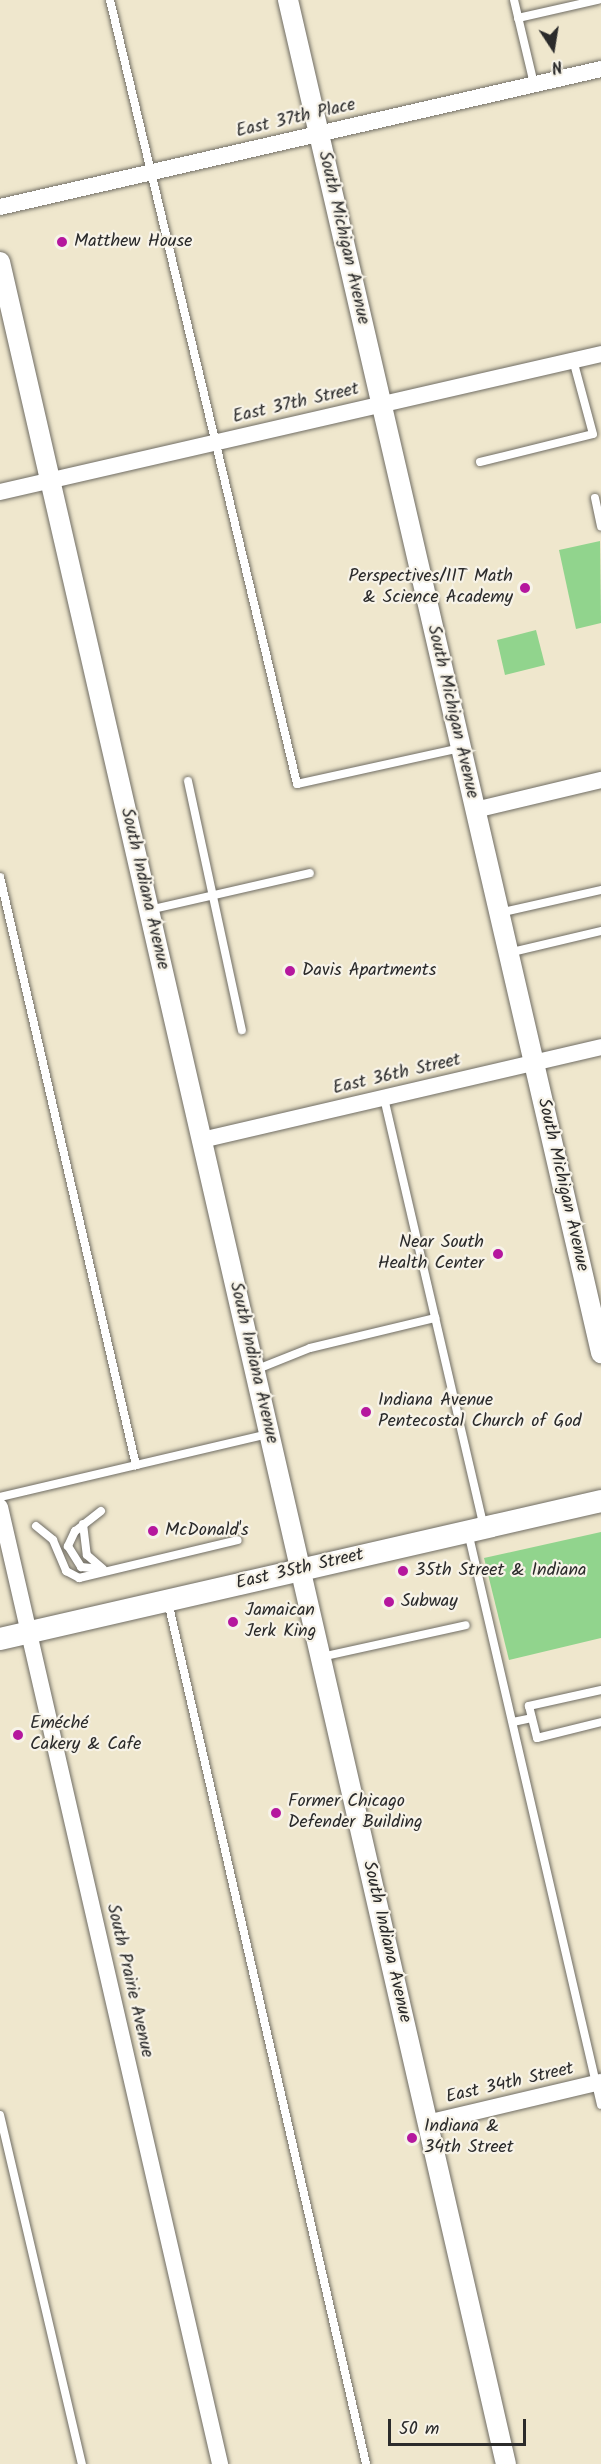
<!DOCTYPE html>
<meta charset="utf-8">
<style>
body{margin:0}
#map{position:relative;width:601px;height:2464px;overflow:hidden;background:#efe7cd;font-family:Kalam,sans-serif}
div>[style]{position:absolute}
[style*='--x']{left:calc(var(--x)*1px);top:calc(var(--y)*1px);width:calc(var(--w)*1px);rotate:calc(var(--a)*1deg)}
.green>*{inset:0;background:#91d48d}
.roads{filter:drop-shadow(0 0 2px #706d64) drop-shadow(0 0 2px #706d64)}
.service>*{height:8px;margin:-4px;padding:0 4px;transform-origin:4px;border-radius:4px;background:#fff}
.minor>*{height:16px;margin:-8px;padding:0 8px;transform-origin:8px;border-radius:8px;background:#fff}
.tertiary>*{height:20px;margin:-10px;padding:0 10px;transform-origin:10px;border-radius:10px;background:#fff}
.secondary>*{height:22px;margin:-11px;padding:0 11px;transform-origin:11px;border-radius:11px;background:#fff}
.dots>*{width:16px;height:16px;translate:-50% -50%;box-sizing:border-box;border:3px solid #f7f3e8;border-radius:50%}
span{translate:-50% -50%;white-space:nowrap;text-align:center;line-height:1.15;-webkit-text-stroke:4.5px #f7f3e8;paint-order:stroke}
.street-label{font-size:18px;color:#2b2b2b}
.poi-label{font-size:18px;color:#2b2b2b}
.left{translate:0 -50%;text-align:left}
.right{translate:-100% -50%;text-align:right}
.north{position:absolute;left:523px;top:18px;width:60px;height:60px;-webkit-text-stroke:4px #f7f3e8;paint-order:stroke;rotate:168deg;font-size:16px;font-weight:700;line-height:24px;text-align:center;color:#2b2b2b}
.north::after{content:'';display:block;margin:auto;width:21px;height:27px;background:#2b2b2b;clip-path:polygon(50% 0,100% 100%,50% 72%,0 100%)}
.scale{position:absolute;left:388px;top:2419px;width:138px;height:27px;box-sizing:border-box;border:3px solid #2b2b2b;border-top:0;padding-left:8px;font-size:18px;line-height:21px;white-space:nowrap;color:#2b2b2b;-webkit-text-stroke:4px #f7f3e8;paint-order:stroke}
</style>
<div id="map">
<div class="green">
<div style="clip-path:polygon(600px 541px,601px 623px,576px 629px,559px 550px)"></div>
<div style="clip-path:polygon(536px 630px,545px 665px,505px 675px,497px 640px)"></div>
<div style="clip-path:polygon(601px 1532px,601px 1638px,509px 1660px,484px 1558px)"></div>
</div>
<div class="roads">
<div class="service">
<div style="--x:110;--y:0;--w:806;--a:76.58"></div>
<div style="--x:297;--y:784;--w:168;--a:-12.4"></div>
<div style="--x:514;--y:0;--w:86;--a:76.6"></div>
<div style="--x:518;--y:18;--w:82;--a:-12.7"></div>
<div style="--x:480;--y:462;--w:116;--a:-13.9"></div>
<div style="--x:593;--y:434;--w:77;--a:-105.1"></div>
<div style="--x:595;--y:498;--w:29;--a:78"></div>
<div style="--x:188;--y:781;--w:255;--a:77.8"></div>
<div style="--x:0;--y:877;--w:604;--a:76.98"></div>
<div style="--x:149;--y:910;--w:165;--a:-12.9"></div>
<div style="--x:499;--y:913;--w:105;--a:-12.7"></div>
<div style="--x:508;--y:953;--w:96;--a:-13.3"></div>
<div style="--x:384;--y:1098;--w:441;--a:76.9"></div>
<div style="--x:255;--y:1370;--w:59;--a:-21.8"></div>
<div style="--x:310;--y:1348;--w:129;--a:-13.5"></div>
<div style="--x:0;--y:1497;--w:275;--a:-13.2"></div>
<div style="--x:101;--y:1511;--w:33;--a:142"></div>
<div style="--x:75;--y:1531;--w:17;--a:115"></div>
<div style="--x:68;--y:1546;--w:25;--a:58"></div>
<div style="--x:81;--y:1567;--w:20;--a:6"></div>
<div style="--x:83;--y:1524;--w:31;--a:83"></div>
<div style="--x:87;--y:1555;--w:21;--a:41"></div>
<div style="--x:36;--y:1526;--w:22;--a:39"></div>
<div style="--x:53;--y:1540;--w:34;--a:67"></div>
<div style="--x:66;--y:1571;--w:15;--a:28"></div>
<div style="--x:79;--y:1578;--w:163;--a:-13.4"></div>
<div style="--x:468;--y:1532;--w:588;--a:76.93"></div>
<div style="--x:168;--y:1602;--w:884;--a:77.06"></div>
<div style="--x:321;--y:1657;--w:148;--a:-12.4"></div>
<div style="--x:601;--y:1690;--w:74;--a:167.5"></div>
<div style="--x:529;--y:1706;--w:33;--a:76"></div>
<div style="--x:537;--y:1738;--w:66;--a:-14"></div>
<div style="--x:513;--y:1722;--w:19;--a:-12"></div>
<div style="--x:0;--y:2115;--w:359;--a:76.8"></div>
</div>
<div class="minor">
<div style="--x:0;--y:207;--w:617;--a:-12.93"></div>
<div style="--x:0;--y:492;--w:617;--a:-12.93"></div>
<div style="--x:475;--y:810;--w:130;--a:-13.4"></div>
<div style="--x:202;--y:1140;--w:410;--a:-13.1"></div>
<div style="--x:0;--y:1507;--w:982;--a:77.05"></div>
<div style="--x:427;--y:2123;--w:179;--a:-13.3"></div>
</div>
<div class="tertiary">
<div style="--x:288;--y:0;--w:1389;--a:76.97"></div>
<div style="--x:0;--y:262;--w:2259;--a:77.06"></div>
</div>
<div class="secondary">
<div style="--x:0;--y:1639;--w:617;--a:-12.93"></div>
</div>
</div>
<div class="dots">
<div style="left:62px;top:242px;background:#b5179e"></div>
<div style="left:525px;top:588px;background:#b5179e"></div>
<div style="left:290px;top:971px;background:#b5179e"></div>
<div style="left:498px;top:1254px;background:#b5179e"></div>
<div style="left:366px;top:1412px;background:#b5179e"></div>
<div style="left:153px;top:1531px;background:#b5179e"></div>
<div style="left:403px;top:1571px;background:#b5179e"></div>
<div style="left:389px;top:1602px;background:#b5179e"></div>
<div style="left:233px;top:1622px;background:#b5179e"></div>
<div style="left:18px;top:1735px;background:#b5179e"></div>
<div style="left:276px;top:1813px;background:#b5179e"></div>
<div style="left:412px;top:2138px;background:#b5179e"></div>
</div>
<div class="street-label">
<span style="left:296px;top:119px;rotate:-13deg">East 37th Place</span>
<span style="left:343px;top:238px;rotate:77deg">South Michigan Avenue</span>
<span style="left:296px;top:404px;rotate:-13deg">East 37th Street</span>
<span style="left:452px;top:712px;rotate:77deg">South Michigan Avenue</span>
<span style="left:144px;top:889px;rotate:77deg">South Indiana Avenue</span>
<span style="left:397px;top:1075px;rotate:-13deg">East 36th Street</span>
<span style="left:562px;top:1185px;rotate:77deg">South Michigan Avenue</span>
<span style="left:253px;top:1363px;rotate:77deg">South Indiana Avenue</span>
<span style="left:300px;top:1570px;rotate:-13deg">East 35th Street</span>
<span style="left:386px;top:1942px;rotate:77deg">South Indiana Avenue</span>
<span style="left:129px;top:1981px;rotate:77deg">South Prairie Avenue</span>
<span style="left:510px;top:2084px;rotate:-13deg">East 34th Street</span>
</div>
<div class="poi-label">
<span class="left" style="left:74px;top:242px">Matthew House</span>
<span class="right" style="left:513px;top:588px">Perspectives/IIT Math<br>&amp; Science Academy</span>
<span class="left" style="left:302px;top:971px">Davis Apartments</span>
<span class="right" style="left:484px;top:1254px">Near South<br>Health Center</span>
<span class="left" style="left:378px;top:1412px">Indiana Avenue<br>Pentecostal Church of God</span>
<span class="left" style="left:165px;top:1531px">McDonald's</span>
<span class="left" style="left:415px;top:1571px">35th Street &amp; Indiana</span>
<span class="left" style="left:401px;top:1602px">Subway</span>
<span class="left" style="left:245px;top:1622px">Jamaican<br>Jerk King</span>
<span class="left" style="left:30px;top:1735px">Eméché<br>Cakery &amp; Cafe</span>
<span class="left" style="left:288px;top:1813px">Former Chicago<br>Defender Building</span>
<span class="left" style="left:424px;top:2138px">Indiana &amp;<br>34th Street</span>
</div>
<div class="north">N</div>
<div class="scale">50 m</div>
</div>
